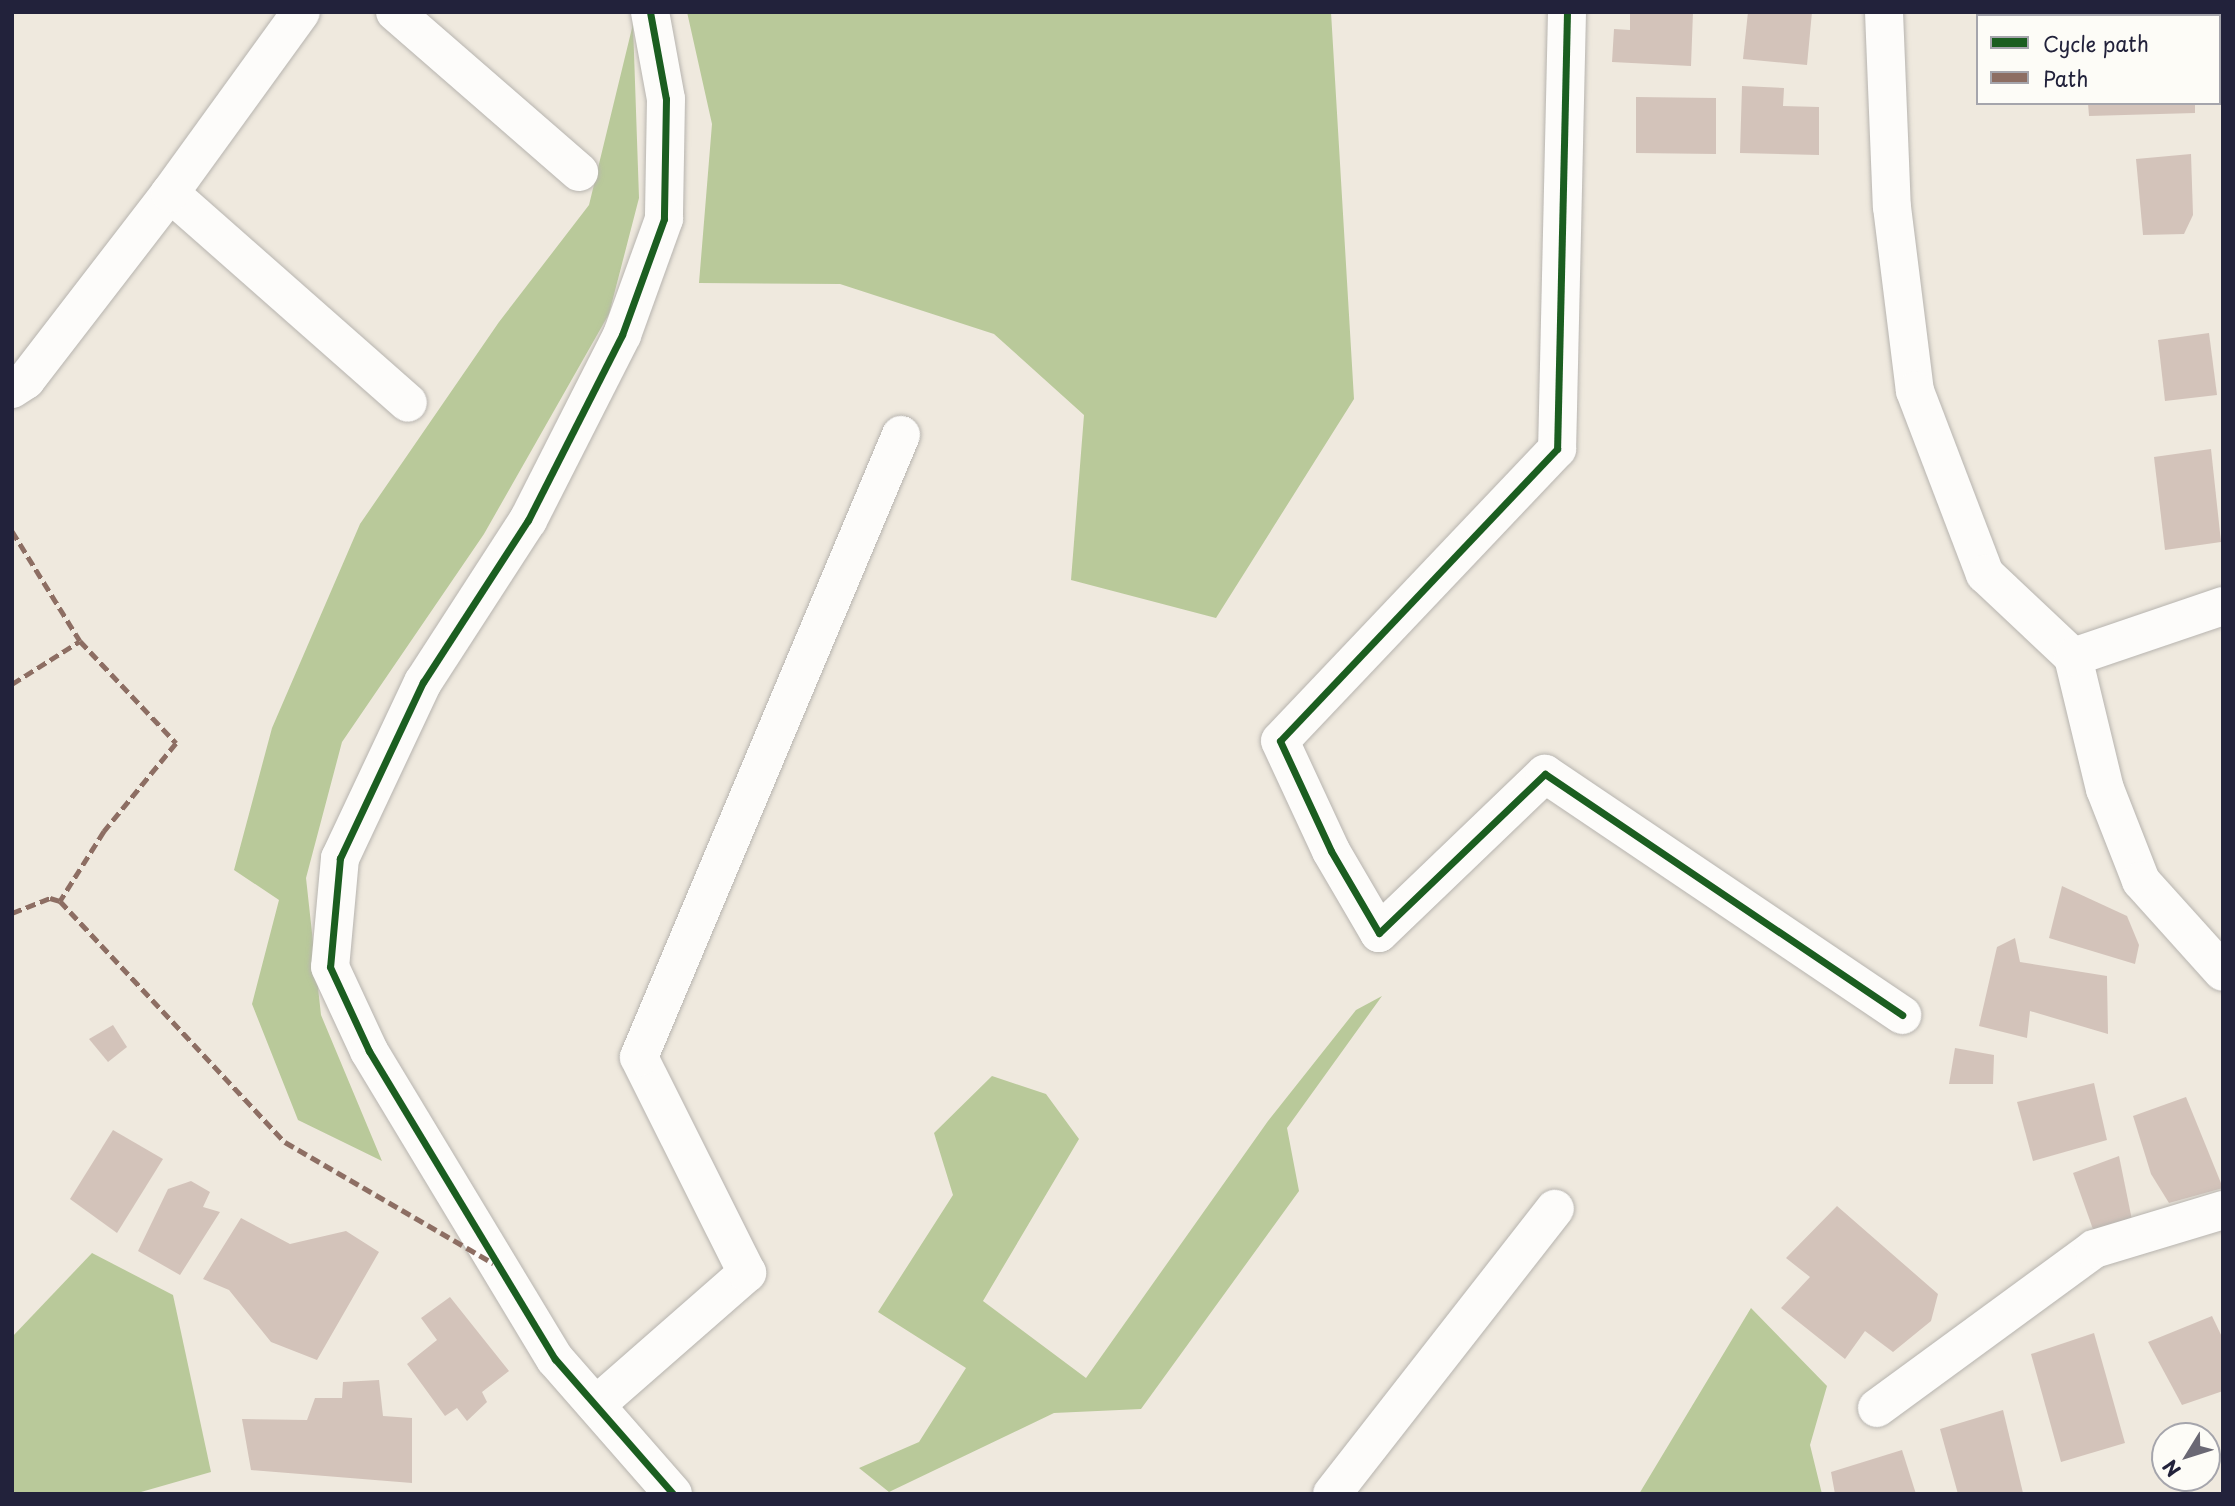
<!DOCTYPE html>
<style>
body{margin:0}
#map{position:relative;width:2235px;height:1506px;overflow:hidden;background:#efe9de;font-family:"Playpen Sans",sans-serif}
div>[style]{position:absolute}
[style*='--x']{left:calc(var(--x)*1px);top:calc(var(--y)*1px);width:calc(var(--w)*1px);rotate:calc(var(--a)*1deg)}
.forest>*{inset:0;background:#b9c99a}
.building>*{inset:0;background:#d3c3ba}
.roads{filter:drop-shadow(0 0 2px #b7b4af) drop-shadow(0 0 2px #b7b4af)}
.minor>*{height:38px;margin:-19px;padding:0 19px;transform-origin:19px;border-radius:19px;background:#fdfcfa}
.quiet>*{height:5px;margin-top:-2.5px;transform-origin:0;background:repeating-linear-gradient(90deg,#8d6e63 0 10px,transparent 0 15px)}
.cycleway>*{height:7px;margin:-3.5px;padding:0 3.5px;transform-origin:3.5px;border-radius:3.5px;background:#1b5e20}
span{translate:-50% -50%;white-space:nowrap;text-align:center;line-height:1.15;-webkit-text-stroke:5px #fdfcf7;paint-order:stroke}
.frame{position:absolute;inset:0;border:14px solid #22223b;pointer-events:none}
.legend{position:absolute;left:1976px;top:14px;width:245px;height:91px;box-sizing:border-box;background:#fdfcf7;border:2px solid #a5a5ac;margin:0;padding:9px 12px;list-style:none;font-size:21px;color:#22223b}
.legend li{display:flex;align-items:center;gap:14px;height:35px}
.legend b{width:35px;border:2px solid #a5a5ac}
.north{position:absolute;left:2151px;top:1422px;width:70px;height:70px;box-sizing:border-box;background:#fdfcf7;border:2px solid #a5a5ac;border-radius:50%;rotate:232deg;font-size:19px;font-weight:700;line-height:28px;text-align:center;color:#22223b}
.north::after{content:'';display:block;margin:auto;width:24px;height:32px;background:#6a6874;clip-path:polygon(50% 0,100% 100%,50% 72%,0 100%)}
</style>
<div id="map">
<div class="forest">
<div style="clip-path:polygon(687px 12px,1331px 12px,1354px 399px,1216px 618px,1071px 580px,1084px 415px,994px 334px,840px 284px,699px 283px,712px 124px)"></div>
<div style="clip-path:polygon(633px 24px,639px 198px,609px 314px,484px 534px,342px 742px,306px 878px,321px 1015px,382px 1161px,298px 1120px,252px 1004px,279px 900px,234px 870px,272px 728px,360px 524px,499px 322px,589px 205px)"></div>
<div style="clip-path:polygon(1382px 996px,1287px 1128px,1299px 1191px,1141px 1409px,1054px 1413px,889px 1492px,859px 1468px,919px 1442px,966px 1368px,878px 1312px,953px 1195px,934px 1133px,992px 1076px,1046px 1094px,1079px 1139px,983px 1301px,1086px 1378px,1268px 1121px,1356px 1010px)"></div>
<div style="clip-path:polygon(92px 1253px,173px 1295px,211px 1472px,134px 1494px,12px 1494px,12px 1337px)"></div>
<div style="clip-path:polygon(1751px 1308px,1827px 1386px,1810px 1445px,1822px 1494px,1639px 1494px)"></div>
</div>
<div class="building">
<div style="clip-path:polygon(1630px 12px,1693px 12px,1691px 66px,1612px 62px,1614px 29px,1630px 30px)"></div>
<div style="clip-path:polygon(1748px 12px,1812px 12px,1807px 65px,1743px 59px)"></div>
<div style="clip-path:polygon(2085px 12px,2133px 12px,2133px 16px,2085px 16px)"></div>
<div style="clip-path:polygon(1742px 86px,1784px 88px,1783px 106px,1819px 107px,1819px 155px,1740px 153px)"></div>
<div style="clip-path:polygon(1636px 97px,1716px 98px,1716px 154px,1636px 153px)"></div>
<div style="clip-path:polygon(2088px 103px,2195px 103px,2195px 113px,2089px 116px)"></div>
<div style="clip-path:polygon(2191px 154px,2193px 215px,2184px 234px,2143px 235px,2136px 159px)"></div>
<div style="clip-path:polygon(2209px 333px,2217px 395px,2165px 401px,2158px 340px)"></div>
<div style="clip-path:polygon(2211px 449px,2221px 542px,2165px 550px,2154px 457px)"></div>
<div style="clip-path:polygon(2062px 886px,2127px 916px,2139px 945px,2135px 964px,2049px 938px)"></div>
<div style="clip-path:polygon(2015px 938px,2020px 962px,2107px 976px,2108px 1034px,2030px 1011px,2027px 1038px,1979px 1026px,1997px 947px)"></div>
<div style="clip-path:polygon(113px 1025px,127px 1047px,108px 1062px,89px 1039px)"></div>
<div style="clip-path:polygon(1955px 1048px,1994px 1055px,1993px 1084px,1949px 1084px)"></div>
<div style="clip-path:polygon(2094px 1083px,2107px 1140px,2033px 1161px,2017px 1102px)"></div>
<div style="clip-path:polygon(2186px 1097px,2223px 1188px,2169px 1203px,2151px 1174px,2133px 1116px)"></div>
<div style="clip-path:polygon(113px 1130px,163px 1159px,117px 1233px,70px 1199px)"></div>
<div style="clip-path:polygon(2119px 1156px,2132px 1220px,2094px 1232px,2073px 1173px)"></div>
<div style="clip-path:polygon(191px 1181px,210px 1192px,203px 1207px,220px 1212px,180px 1275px,138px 1251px,168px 1189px)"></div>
<div style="clip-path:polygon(1837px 1206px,1938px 1294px,1931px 1321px,1893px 1352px,1865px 1331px,1845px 1359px,1781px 1308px,1810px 1277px,1786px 1258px)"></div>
<div style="clip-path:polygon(241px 1218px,290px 1244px,346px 1231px,379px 1252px,317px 1360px,271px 1342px,229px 1290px,203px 1279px)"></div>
<div style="clip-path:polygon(450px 1297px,509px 1371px,482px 1392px,487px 1402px,467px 1421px,457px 1408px,445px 1416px,407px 1364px,437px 1340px,421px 1318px)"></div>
<div style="clip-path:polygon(2212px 1316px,2223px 1339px,2223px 1391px,2182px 1405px,2148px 1342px)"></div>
<div style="clip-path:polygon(2094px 1333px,2125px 1443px,2061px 1462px,2031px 1354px)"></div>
<div style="clip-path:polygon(379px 1380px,383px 1416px,412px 1418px,412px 1483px,251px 1470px,242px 1419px,307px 1420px,315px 1398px,342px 1398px,343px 1382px)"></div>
<div style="clip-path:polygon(2003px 1410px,2023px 1493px,1958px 1494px,1940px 1429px)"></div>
<div style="clip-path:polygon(1902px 1450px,1916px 1494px,1835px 1494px,1831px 1472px)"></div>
</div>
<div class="roads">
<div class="minor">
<div style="--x:395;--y:12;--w:244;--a:41"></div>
<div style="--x:650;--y:12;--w:88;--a:79.6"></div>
<div style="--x:666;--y:99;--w:120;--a:91"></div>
<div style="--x:664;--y:219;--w:123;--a:109.9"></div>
<div style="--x:622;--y:335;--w:208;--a:116.9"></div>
<div style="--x:528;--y:520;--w:193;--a:122.9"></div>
<div style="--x:423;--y:682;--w:195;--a:115.2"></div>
<div style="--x:340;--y:858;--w:109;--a:95.2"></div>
<div style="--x:330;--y:967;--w:93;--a:65.1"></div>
<div style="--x:369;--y:1051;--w:360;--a:58.9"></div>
<div style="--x:555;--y:1359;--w:179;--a:48.8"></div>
<div style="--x:1567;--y:12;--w:437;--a:91.3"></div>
<div style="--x:1557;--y:449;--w:402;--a:133.5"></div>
<div style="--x:1280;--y:741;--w:121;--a:65.1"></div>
<div style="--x:1331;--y:851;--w:95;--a:59.7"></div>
<div style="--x:1379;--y:933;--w:230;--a:-43.8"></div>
<div style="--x:1545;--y:774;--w:431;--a:34"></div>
<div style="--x:1884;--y:12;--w:195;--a:87.7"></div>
<div style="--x:1892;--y:207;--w:185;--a:82.9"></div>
<div style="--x:1915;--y:391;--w:196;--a:69.1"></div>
<div style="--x:1985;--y:574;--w:121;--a:43.3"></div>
<div style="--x:2073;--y:657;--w:136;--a:76.4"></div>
<div style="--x:2105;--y:789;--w:99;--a:68.6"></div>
<div style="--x:2141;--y:881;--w:122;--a:48"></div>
<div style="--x:170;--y:193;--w:317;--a:41.4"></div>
<div style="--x:12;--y:389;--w:17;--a:-33"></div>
<div style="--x:26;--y:380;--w:236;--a:-52.4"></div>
<div style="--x:170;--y:193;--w:223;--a:-54.1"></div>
<div style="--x:2073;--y:657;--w:158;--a:-18.8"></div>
<div style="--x:596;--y:1405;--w:201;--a:-41.2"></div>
<div style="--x:747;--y:1273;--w:241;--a:-116.6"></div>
<div style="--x:639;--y:1057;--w:675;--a:-67.16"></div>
<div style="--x:1877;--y:1408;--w:269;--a:-36.2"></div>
<div style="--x:2094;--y:1249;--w:135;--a:-16.8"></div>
<div style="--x:1332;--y:1494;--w:362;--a:-52"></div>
</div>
</div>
<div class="quiet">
<div style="--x:12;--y:531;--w:129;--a:58.3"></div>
<div style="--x:80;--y:641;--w:140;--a:46.7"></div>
<div style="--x:176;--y:743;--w:114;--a:129.3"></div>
<div style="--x:104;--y:831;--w:83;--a:122.2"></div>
<div style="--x:12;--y:684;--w:80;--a:-32.3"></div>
<div style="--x:12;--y:913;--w:41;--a:-21.5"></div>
<div style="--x:50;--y:898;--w:10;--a:17"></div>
<div style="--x:60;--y:901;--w:330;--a:47"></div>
<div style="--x:285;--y:1142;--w:241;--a:30.2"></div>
</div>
<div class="cycleway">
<div style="--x:650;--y:12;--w:88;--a:79.6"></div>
<div style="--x:666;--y:99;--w:120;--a:91"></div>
<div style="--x:664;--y:219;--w:123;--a:109.9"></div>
<div style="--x:622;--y:335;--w:208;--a:116.9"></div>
<div style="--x:528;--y:520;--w:193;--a:122.9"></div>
<div style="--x:423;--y:682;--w:195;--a:115.2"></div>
<div style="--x:340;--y:858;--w:109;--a:95.2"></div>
<div style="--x:330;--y:967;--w:93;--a:65.1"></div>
<div style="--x:369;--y:1051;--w:360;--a:58.9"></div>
<div style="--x:555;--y:1359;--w:179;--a:48.8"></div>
<div style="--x:1567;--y:12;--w:437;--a:91.3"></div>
<div style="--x:1557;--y:449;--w:402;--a:133.5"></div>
<div style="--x:1280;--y:741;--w:121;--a:65.1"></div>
<div style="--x:1331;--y:851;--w:95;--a:59.7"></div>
<div style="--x:1379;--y:933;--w:230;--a:-43.8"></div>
<div style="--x:1545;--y:774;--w:431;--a:34"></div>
</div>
<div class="frame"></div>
<ul class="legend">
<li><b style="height:9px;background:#1b5e20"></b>Cycle path</li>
<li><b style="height:9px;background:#8d6e63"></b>Path</li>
</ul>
<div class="north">N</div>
</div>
